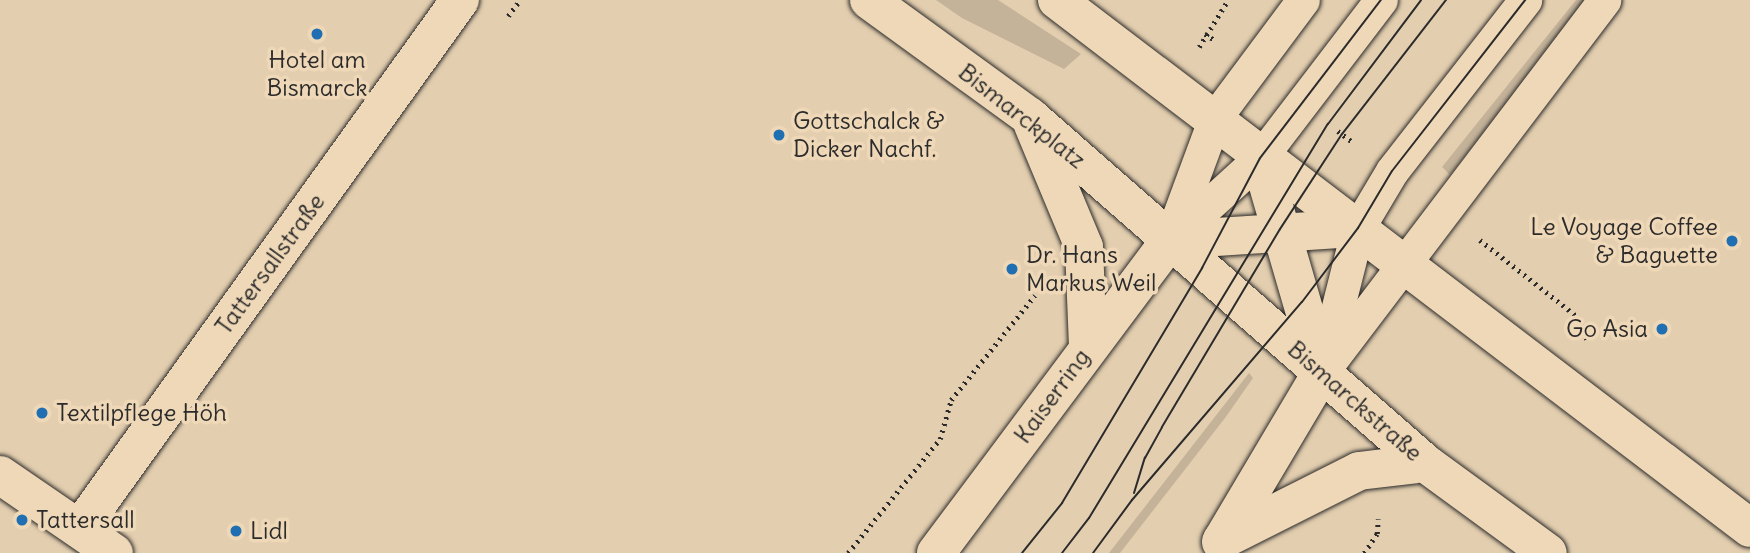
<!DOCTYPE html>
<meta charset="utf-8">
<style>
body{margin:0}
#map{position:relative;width:1750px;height:553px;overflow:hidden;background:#e3ceaf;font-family:Delius,sans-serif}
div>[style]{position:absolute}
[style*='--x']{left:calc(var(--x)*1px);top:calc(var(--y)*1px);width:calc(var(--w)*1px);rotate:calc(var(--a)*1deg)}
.green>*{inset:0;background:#c4b399}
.path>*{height:4.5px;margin-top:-2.25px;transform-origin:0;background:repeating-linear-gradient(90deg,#2b2b2b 0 2px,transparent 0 7px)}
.roads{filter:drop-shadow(0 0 2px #2b2b2b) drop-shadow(0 0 2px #2b2b2b)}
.service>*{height:33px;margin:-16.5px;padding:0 16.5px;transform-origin:16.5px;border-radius:16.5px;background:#efd8b7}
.minor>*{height:38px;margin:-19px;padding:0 19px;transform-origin:19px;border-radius:19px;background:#efd8b7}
.tertiary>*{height:38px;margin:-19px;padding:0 19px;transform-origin:19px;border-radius:19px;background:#efd8b7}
.primary>*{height:38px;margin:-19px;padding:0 19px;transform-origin:19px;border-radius:19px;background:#efd8b7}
.tram>*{height:2px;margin:-1px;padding:0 1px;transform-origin:1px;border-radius:1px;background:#2b2b2b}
.dots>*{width:19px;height:19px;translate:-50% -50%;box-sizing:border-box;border:4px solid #efd8b7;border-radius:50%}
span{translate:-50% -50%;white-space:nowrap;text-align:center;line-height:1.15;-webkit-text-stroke:7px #efd8b7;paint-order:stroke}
.poi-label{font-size:24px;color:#2b2b2b}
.left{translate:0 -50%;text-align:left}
.right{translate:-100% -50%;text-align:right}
.street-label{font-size:24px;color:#2b2b2b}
</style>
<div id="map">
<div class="green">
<div style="clip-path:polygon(936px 0,998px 0,1081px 54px,1064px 69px,962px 18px)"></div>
<div style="clip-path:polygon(1576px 0,1590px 0,1450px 175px,1442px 167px)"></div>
<div style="clip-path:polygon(1249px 373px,1253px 378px,1225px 418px,1120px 553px,1109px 553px)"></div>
</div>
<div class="path">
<div style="--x:508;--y:16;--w:20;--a:-53"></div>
<div style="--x:1205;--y:34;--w:13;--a:32"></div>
<div style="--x:1199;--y:47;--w:55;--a:-58.3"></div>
<div style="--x:1338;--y:131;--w:20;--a:37"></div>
<div style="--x:1480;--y:240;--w:126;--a:38.2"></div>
<div style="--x:1579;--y:318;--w:26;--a:69"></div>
<div style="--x:848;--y:553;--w:146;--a:-51.1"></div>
<div style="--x:940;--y:439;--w:41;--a:-74.2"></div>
<div style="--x:951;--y:400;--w:134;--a:-51.3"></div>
<div style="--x:1364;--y:553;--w:23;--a:-56"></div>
<div style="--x:1377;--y:534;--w:15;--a:-86"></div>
</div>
<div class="roads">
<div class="service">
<div style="--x:1172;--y:234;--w:124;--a:-69.7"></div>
<div style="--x:1215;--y:118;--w:147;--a:-53.3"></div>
<div style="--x:1170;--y:240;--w:122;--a:-42.3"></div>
<div style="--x:1260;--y:158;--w:199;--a:-52.6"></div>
<div style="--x:1325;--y:358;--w:134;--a:-75.8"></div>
<div style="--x:1358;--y:228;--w:66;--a:-59.2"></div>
<div style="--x:1392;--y:171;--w:217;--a:-52.1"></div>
<div style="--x:1322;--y:372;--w:467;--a:-52.8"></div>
</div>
<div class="minor">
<div style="--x:81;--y:527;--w:649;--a:-54.28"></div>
</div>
<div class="tertiary">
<div style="--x:0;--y:475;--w:138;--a:34.4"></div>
</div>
<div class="primary">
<div style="--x:869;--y:0;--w:199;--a:36"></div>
<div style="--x:1030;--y:117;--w:525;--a:41.22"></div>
<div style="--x:1425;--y:463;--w:152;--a:36.2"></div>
<div style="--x:1057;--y:0;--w:871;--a:37.3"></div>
<div style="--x:1033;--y:125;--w:132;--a:67.3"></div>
<div style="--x:1084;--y:247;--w:100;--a:87.7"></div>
<div style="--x:1260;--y:158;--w:223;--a:73.8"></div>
<div style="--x:1170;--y:240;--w:188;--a:-3.7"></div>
<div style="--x:1222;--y:540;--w:153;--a:-26.7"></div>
<div style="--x:1359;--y:471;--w:66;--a:-6.9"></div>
<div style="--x:1221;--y:542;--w:198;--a:-59.3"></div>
<div style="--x:936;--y:553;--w:391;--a:-53.2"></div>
</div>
</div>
<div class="tram">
<div style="--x:1134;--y:493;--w:37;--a:-73"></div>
<div style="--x:1145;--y:458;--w:35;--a:-61"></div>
<div style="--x:1162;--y:427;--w:230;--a:-59.2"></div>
<div style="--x:1280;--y:229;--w:113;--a:-56.9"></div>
<div style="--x:1342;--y:134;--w:170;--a:-52.2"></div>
<div style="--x:1022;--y:553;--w:64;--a:-51.3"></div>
<div style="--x:1062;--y:503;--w:274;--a:-59.2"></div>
<div style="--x:1202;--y:268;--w:124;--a:-62.2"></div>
<div style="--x:1260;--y:158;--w:199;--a:-52.6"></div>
<div style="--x:1062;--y:553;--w:44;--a:-52.4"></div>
<div style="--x:1089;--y:518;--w:461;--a:-58.8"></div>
<div style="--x:1328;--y:124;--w:155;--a:-53.1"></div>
<div style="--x:1093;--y:553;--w:66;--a:-53.7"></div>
<div style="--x:1132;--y:500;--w:261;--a:-49.4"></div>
<div style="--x:1302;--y:302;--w:93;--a:-52.9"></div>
<div style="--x:1358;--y:228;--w:66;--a:-59.2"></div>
<div style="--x:1392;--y:171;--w:217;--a:-52.1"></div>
</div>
<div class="dots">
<div style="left:317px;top:34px;background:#1f6fb2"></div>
<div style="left:779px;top:135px;background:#1f6fb2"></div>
<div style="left:1732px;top:241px;background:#1f6fb2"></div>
<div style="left:1012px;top:269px;background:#1f6fb2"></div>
<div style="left:1662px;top:329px;background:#1f6fb2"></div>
<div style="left:42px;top:413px;background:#1f6fb2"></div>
<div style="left:22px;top:520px;background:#1f6fb2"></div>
<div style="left:236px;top:531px;background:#1f6fb2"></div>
</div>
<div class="poi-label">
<span style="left:317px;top:74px">Hotel am<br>Bismarck</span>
<span class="left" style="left:793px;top:135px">Gottschalck &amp;<br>Dicker Nachf.</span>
<span class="right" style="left:1718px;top:241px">Le Voyage Coffee<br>&amp; Baguette</span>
<span class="left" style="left:1026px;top:269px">Dr. Hans<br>Markus Weil</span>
<span class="right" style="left:1648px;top:329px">Go Asia</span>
<span class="left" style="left:56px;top:413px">Textilpflege Höh</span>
<span class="left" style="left:36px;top:520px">Tattersall</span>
<span class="left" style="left:250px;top:531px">Lidl</span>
</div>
<div class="street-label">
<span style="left:1022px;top:116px;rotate:38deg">Bismarckplatz</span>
<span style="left:270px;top:264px;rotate:-54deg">Tattersallstraße</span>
<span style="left:1052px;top:396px;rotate:-54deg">Kaiserring</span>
<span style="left:1355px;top:401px;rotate:41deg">Bismarckstraße</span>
</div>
</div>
